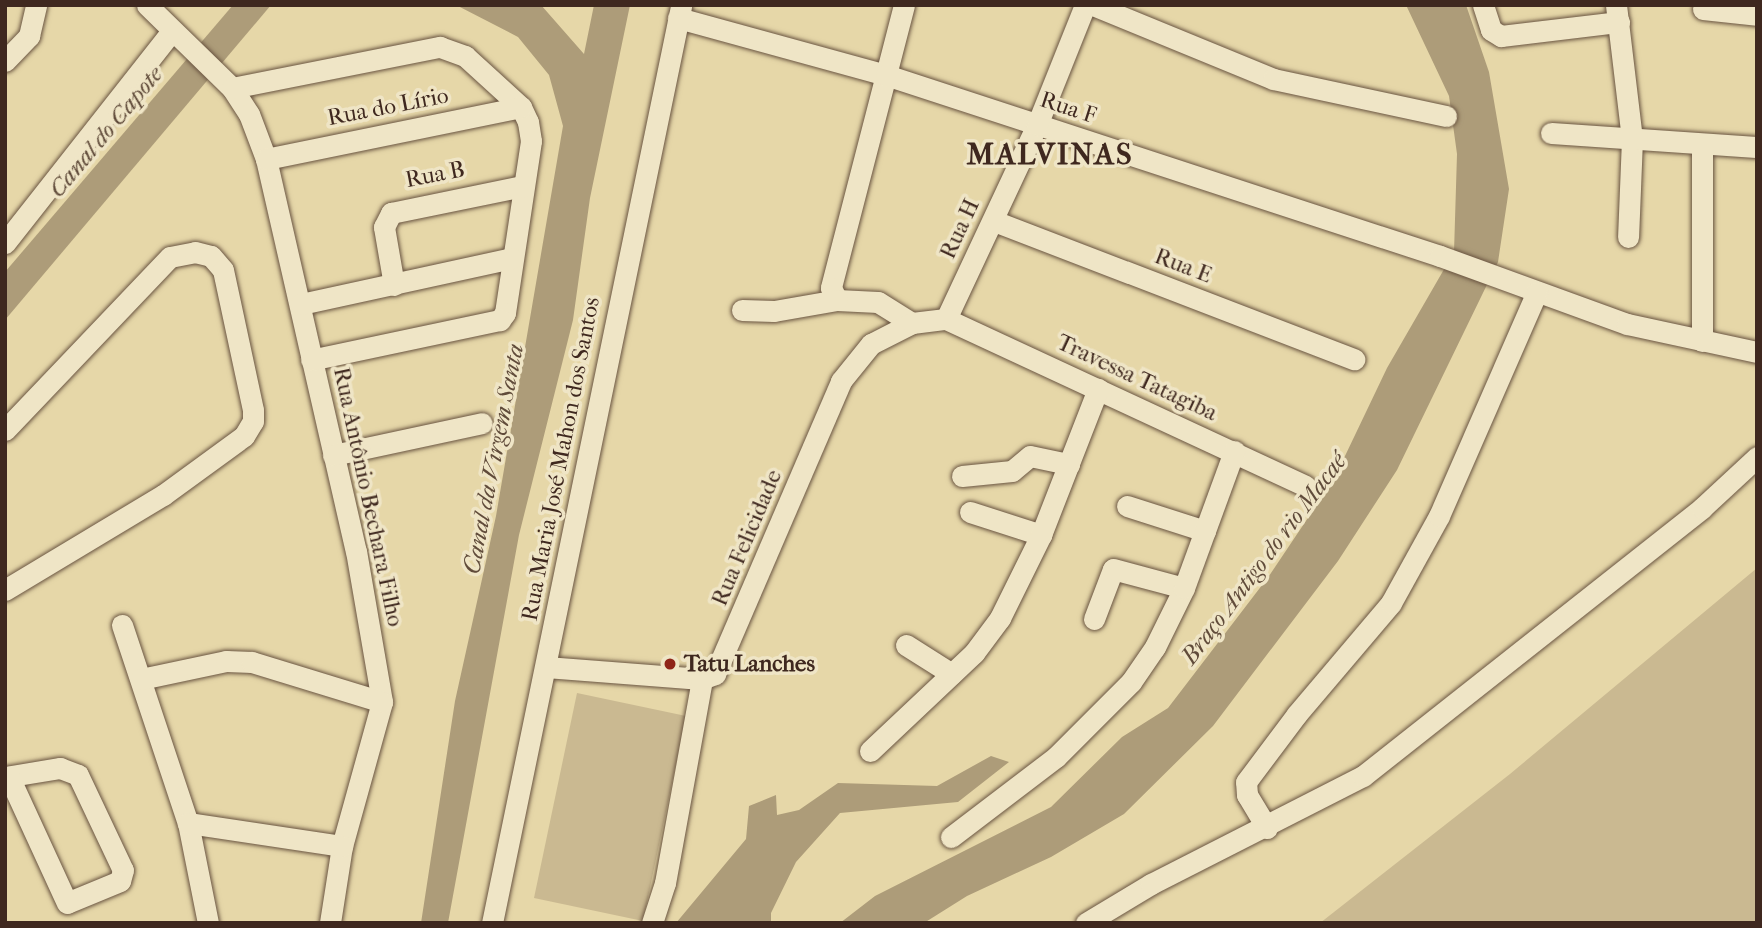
<!DOCTYPE html>
<meta charset="utf-8">
<style>
body{margin:0}
#map{position:relative;width:1762px;height:928px;overflow:hidden;background:#e6d7a8;font-family:"IM FELL French Canon",serif}
div>[style]{position:absolute}
[style*='--x']{left:calc(var(--x)*1px);top:calc(var(--y)*1px);width:calc(var(--w)*1px);rotate:calc(var(--a)*1deg)}
.green>*{inset:0;background:#cab991}
.water>*{inset:0;background:#ad9c79}
.roads{filter:drop-shadow(0 0 2px #695441) drop-shadow(0 0 2px #695441)}
.minor>*{height:21px;margin:-10.5px;padding:0 10.5px;transform-origin:10.5px;border-radius:10.5px;background:#efe5c6}
.dots>*{width:19px;height:19px;translate:-50% -50%;box-sizing:border-box;border:4px solid #efe5c6;border-radius:50%}
span{translate:-50% -50%;white-space:nowrap;text-align:center;line-height:1.15;-webkit-text-stroke:7px #efe5c6;paint-order:stroke}
.street-label{font-size:23px;color:#3f281f}
.poi-label{font-size:23px;color:#3f281f;font-weight:700}
.left{translate:0 -50%;text-align:left}
.water-label{font-size:24px;color:#604b3a;font-style:italic}
.district-label{font-size:30px;color:#3f281f;font-weight:700;letter-spacing:2px}
.frame{position:absolute;inset:0;border:7px solid #3f281f;pointer-events:none}
</style>
<div id="map">
<div class="green">
<div style="clip-path:polygon(1757px 568px,1757px 923px,1320px 923px,1510px 774px)"></div>
<div style="clip-path:polygon(577px 693px,686px 716px,643px 921px,534px 898px)"></div>
</div>
<div class="water">
<div style="clip-path:polygon(233px 5px,271px 5px,5px 320px,5px 272px)"></div>
<div style="clip-path:polygon(456px 5px,541px 5px,584px 54px,594px 5px,630px 5px,590px 198px,573px 320px,519px 535px,448px 923px,421px 923px,455px 701px,496px 516px,563px 126px,549px 75px,518px 37px)"></div>
<div style="clip-path:polygon(1406px 5px,1466px 5px,1489px 72px,1509px 189px,1498px 262px,1397px 470px,1338px 561px,1213px 726px,1124px 814px,1051px 857px,967px 896px,924px 923px,840px 923px,875px 896px,1051px 807px,1122px 737px,1168px 708px,1269px 576px,1334px 479px,1387px 368px,1454px 252px,1457px 154px,1449px 96px)"></div>
<div style="clip-path:polygon(991px 756px,1009px 762px,958px 802px,840px 813px,796px 862px,771px 913px,771px 923px,676px 923px,746px 839px,749px 806px,776px 795px,777px 815px,799px 810px,838px 783px,937px 786px)"></div>
</div>
<div class="roads">
<div class="minor">
<div style="--x:147;--y:5;--w:119;--a:44.3"></div>
<div style="--x:232;--y:88;--w:31;--a:57"></div>
<div style="--x:249;--y:114;--w:48;--a:69.3"></div>
<div style="--x:266;--y:159;--w:402;--a:77.1"></div>
<div style="--x:356;--y:551;--w:153;--a:80.2"></div>
<div style="--x:382;--y:702;--w:149;--a:105.5"></div>
<div style="--x:342;--y:846;--w:78;--a:98.9"></div>
<div style="--x:904;--y:5;--w:292;--a:104.5"></div>
<div style="--x:831;--y:288;--w:13;--a:63"></div>
<div style="--x:837;--y:300;--w:41;--a:2.8"></div>
<div style="--x:878;--y:302;--w:40;--a:32"></div>
<div style="--x:1093;--y:5;--w:195;--a:22.3"></div>
<div style="--x:1273;--y:79;--w:177;--a:12.1"></div>
<div style="--x:1483;--y:5;--w:26;--a:72"></div>
<div style="--x:1491;--y:30;--w:12;--a:31"></div>
<div style="--x:1501;--y:36;--w:119;--a:-6.8"></div>
<div style="--x:1616;--y:5;--w:135;--a:83.2"></div>
<div style="--x:1632;--y:139;--w:98;--a:92.3"></div>
<div style="--x:1703;--y:9;--w:54;--a:6.3"></div>
<div style="--x:678;--y:18;--w:216;--a:15.3"></div>
<div style="--x:886;--y:75;--w:583;--a:18.09"></div>
<div style="--x:1440;--y:256;--w:199;--a:20"></div>
<div style="--x:1627;--y:324;--w:133;--a:12.2"></div>
<div style="--x:5;--y:61;--w:35;--a:-46"></div>
<div style="--x:29;--y:36;--w:32;--a:-77"></div>
<div style="--x:232;--y:88;--w:212;--a:-11.2"></div>
<div style="--x:440;--y:47;--w:27;--a:20"></div>
<div style="--x:465;--y:56;--w:76;--a:42.3"></div>
<div style="--x:521;--y:107;--w:17;--a:65"></div>
<div style="--x:528;--y:122;--w:19;--a:81"></div>
<div style="--x:531;--y:141;--w:174;--a:98.6"></div>
<div style="--x:505;--y:313;--w:9;--a:126"></div>
<div style="--x:500;--y:320;--w:193;--a:168.1"></div>
<div style="--x:1551;--y:133;--w:206;--a:3.9"></div>
<div style="--x:266;--y:159;--w:260;--a:-11.5"></div>
<div style="--x:994;--y:221;--w:386;--a:21"></div>
<div style="--x:5;--y:243;--w:267;--a:-51.8"></div>
<div style="--x:394;--y:285;--w:59;--a:-99.8"></div>
<div style="--x:384;--y:227;--w:16;--a:-63"></div>
<div style="--x:391;--y:213;--w:135;--a:-11.6"></div>
<div style="--x:301;--y:304;--w:216;--a:-12.3"></div>
<div style="--x:742;--y:310;--w:32;--a:2"></div>
<div style="--x:774;--y:311;--w:64;--a:-9.9"></div>
<div style="--x:946;--y:319;--w:214;--a:-64.9"></div>
<div style="--x:1037;--y:125;--w:129;--a:-68.2"></div>
<div style="--x:1702;--y:341;--w:195;--a:-90"></div>
<div style="--x:5;--y:430;--w:239;--a:-46.4"></div>
<div style="--x:170;--y:257;--w:25;--a:-11"></div>
<div style="--x:195;--y:252;--w:16;--a:14"></div>
<div style="--x:211;--y:256;--w:18;--a:49"></div>
<div style="--x:223;--y:270;--w:143;--a:77.9"></div>
<div style="--x:253;--y:410;--w:11;--a:90"></div>
<div style="--x:253;--y:421;--w:17;--a:121"></div>
<div style="--x:244;--y:436;--w:100;--a:143.9"></div>
<div style="--x:163;--y:495;--w:184;--a:149"></div>
<div style="--x:333;--y:455;--w:152;--a:-12.1"></div>
<div style="--x:962;--y:476;--w:50;--a:-5.7"></div>
<div style="--x:1012;--y:471;--w:23;--a:-40"></div>
<div style="--x:1030;--y:456;--w:40;--a:12"></div>
<div style="--x:1127;--y:506;--w:82;--a:17.8"></div>
<div style="--x:970;--y:512;--w:75;--a:17.9"></div>
<div style="--x:1094;--y:619;--w:53;--a:-69.2"></div>
<div style="--x:1113;--y:569;--w:73;--a:15"></div>
<div style="--x:122;--y:625;--w:209;--a:71.6"></div>
<div style="--x:188;--y:823;--w:102;--a:78.7"></div>
<div style="--x:906;--y:645;--w:54;--a:32.2"></div>
<div style="--x:546;--y:667;--w:156;--a:4.4"></div>
<div style="--x:702;--y:679;--w:14;--a:-21"></div>
<div style="--x:715;--y:674;--w:319;--a:-66.7"></div>
<div style="--x:841;--y:381;--w:48;--a:-51"></div>
<div style="--x:871;--y:344;--w:46;--a:-27.1"></div>
<div style="--x:912;--y:323;--w:34;--a:-7"></div>
<div style="--x:946;--y:319;--w:396;--a:24.9"></div>
<div style="--x:141;--y:679;--w:87;--a:-12"></div>
<div style="--x:226;--y:661;--w:26;--a:2"></div>
<div style="--x:252;--y:662;--w:136;--a:17.1"></div>
<div style="--x:870;--y:751;--w:143;--a:-43.3"></div>
<div style="--x:974;--y:653;--w:44;--a:-53.4"></div>
<div style="--x:1000;--y:618;--w:93;--a:-63.7"></div>
<div style="--x:1041;--y:535;--w:157;--a:-68.7"></div>
<div style="--x:5;--y:777;--w:56;--a:-9.3"></div>
<div style="--x:60;--y:768;--w:19;--a:21"></div>
<div style="--x:78;--y:775;--w:105;--a:64.7"></div>
<div style="--x:123;--y:870;--w:11;--a:105"></div>
<div style="--x:120;--y:881;--w:57;--a:157.5"></div>
<div style="--x:67;--y:903;--w:139;--a:-114.7"></div>
<div style="--x:188;--y:823;--w:156;--a:8.5"></div>
<div style="--x:1267;--y:828;--w:39;--a:-121"></div>
<div style="--x:1247;--y:795;--w:13;--a:-94"></div>
<div style="--x:1246;--y:782;--w:85;--a:-53.1"></div>
<div style="--x:1297;--y:714;--w:145;--a:-49.7"></div>
<div style="--x:1391;--y:603;--w:99;--a:-61.1"></div>
<div style="--x:1439;--y:516;--w:244;--a:-66.4"></div>
<div style="--x:951;--y:837;--w:132;--a:-37.3"></div>
<div style="--x:1056;--y:757;--w:106;--a:-45"></div>
<div style="--x:1131;--y:682;--w:42;--a:-55.6"></div>
<div style="--x:1155;--y:647;--w:66;--a:-63.8"></div>
<div style="--x:1184;--y:588;--w:146;--a:-69.9"></div>
<div style="--x:492;--y:923;--w:936;--a:-78.35"></div>
<div style="--x:652;--y:923;--w:42;--a:-72"></div>
<div style="--x:665;--y:883;--w:207;--a:-79.7"></div>
<div style="--x:1086;--y:923;--w:76;--a:-31"></div>
<div style="--x:1151;--y:884;--w:238;--a:-27"></div>
<div style="--x:1363;--y:776;--w:432;--a:-38.3"></div>
<div style="--x:1702;--y:508;--w:75;--a:-42.8"></div>
</div>
</div>
<div class="dots">
<div style="left:670px;top:664px;background:#8f2418"></div>
</div>
<div class="street-label">
<span style="left:388px;top:107px;rotate:-11deg">Rua do Lírio</span>
<span style="left:1068px;top:108px;rotate:18deg">Rua F</span>
<span style="left:435px;top:175px;rotate:-11deg">Rua B</span>
<span style="left:960px;top:229px;rotate:-65deg">Rua H</span>
<span style="left:1183px;top:266px;rotate:21deg">Rua E</span>
<span style="left:1137px;top:378px;rotate:25deg">Travessa Tatagiba</span>
<span style="left:561px;top:459px;rotate:-79deg">Rua Maria José Mahon dos Santos</span>
<span style="left:368px;top:497px;rotate:78deg">Rua Antônio Bechara Filho</span>
<span style="left:747px;top:538px;rotate:-67deg">Rua Felicidade</span>
</div>
<div class="poi-label">
<span class="left" style="left:684px;top:664px">Tatu Lanches</span>
</div>
<div class="water-label">
<span style="left:106px;top:132px;rotate:-50deg">Canal do Capote</span>
<span style="left:494px;top:459px;rotate:-79deg">Canal da Virgem Santa</span>
<span style="left:1264px;top:559px;rotate:-53deg">Braço Antigo do rio Macaé</span>
</div>
<div class="district-label">
<span style="left:1050px;top:155px">MALVINAS</span>
</div>
<div class="frame"></div>
</div>
